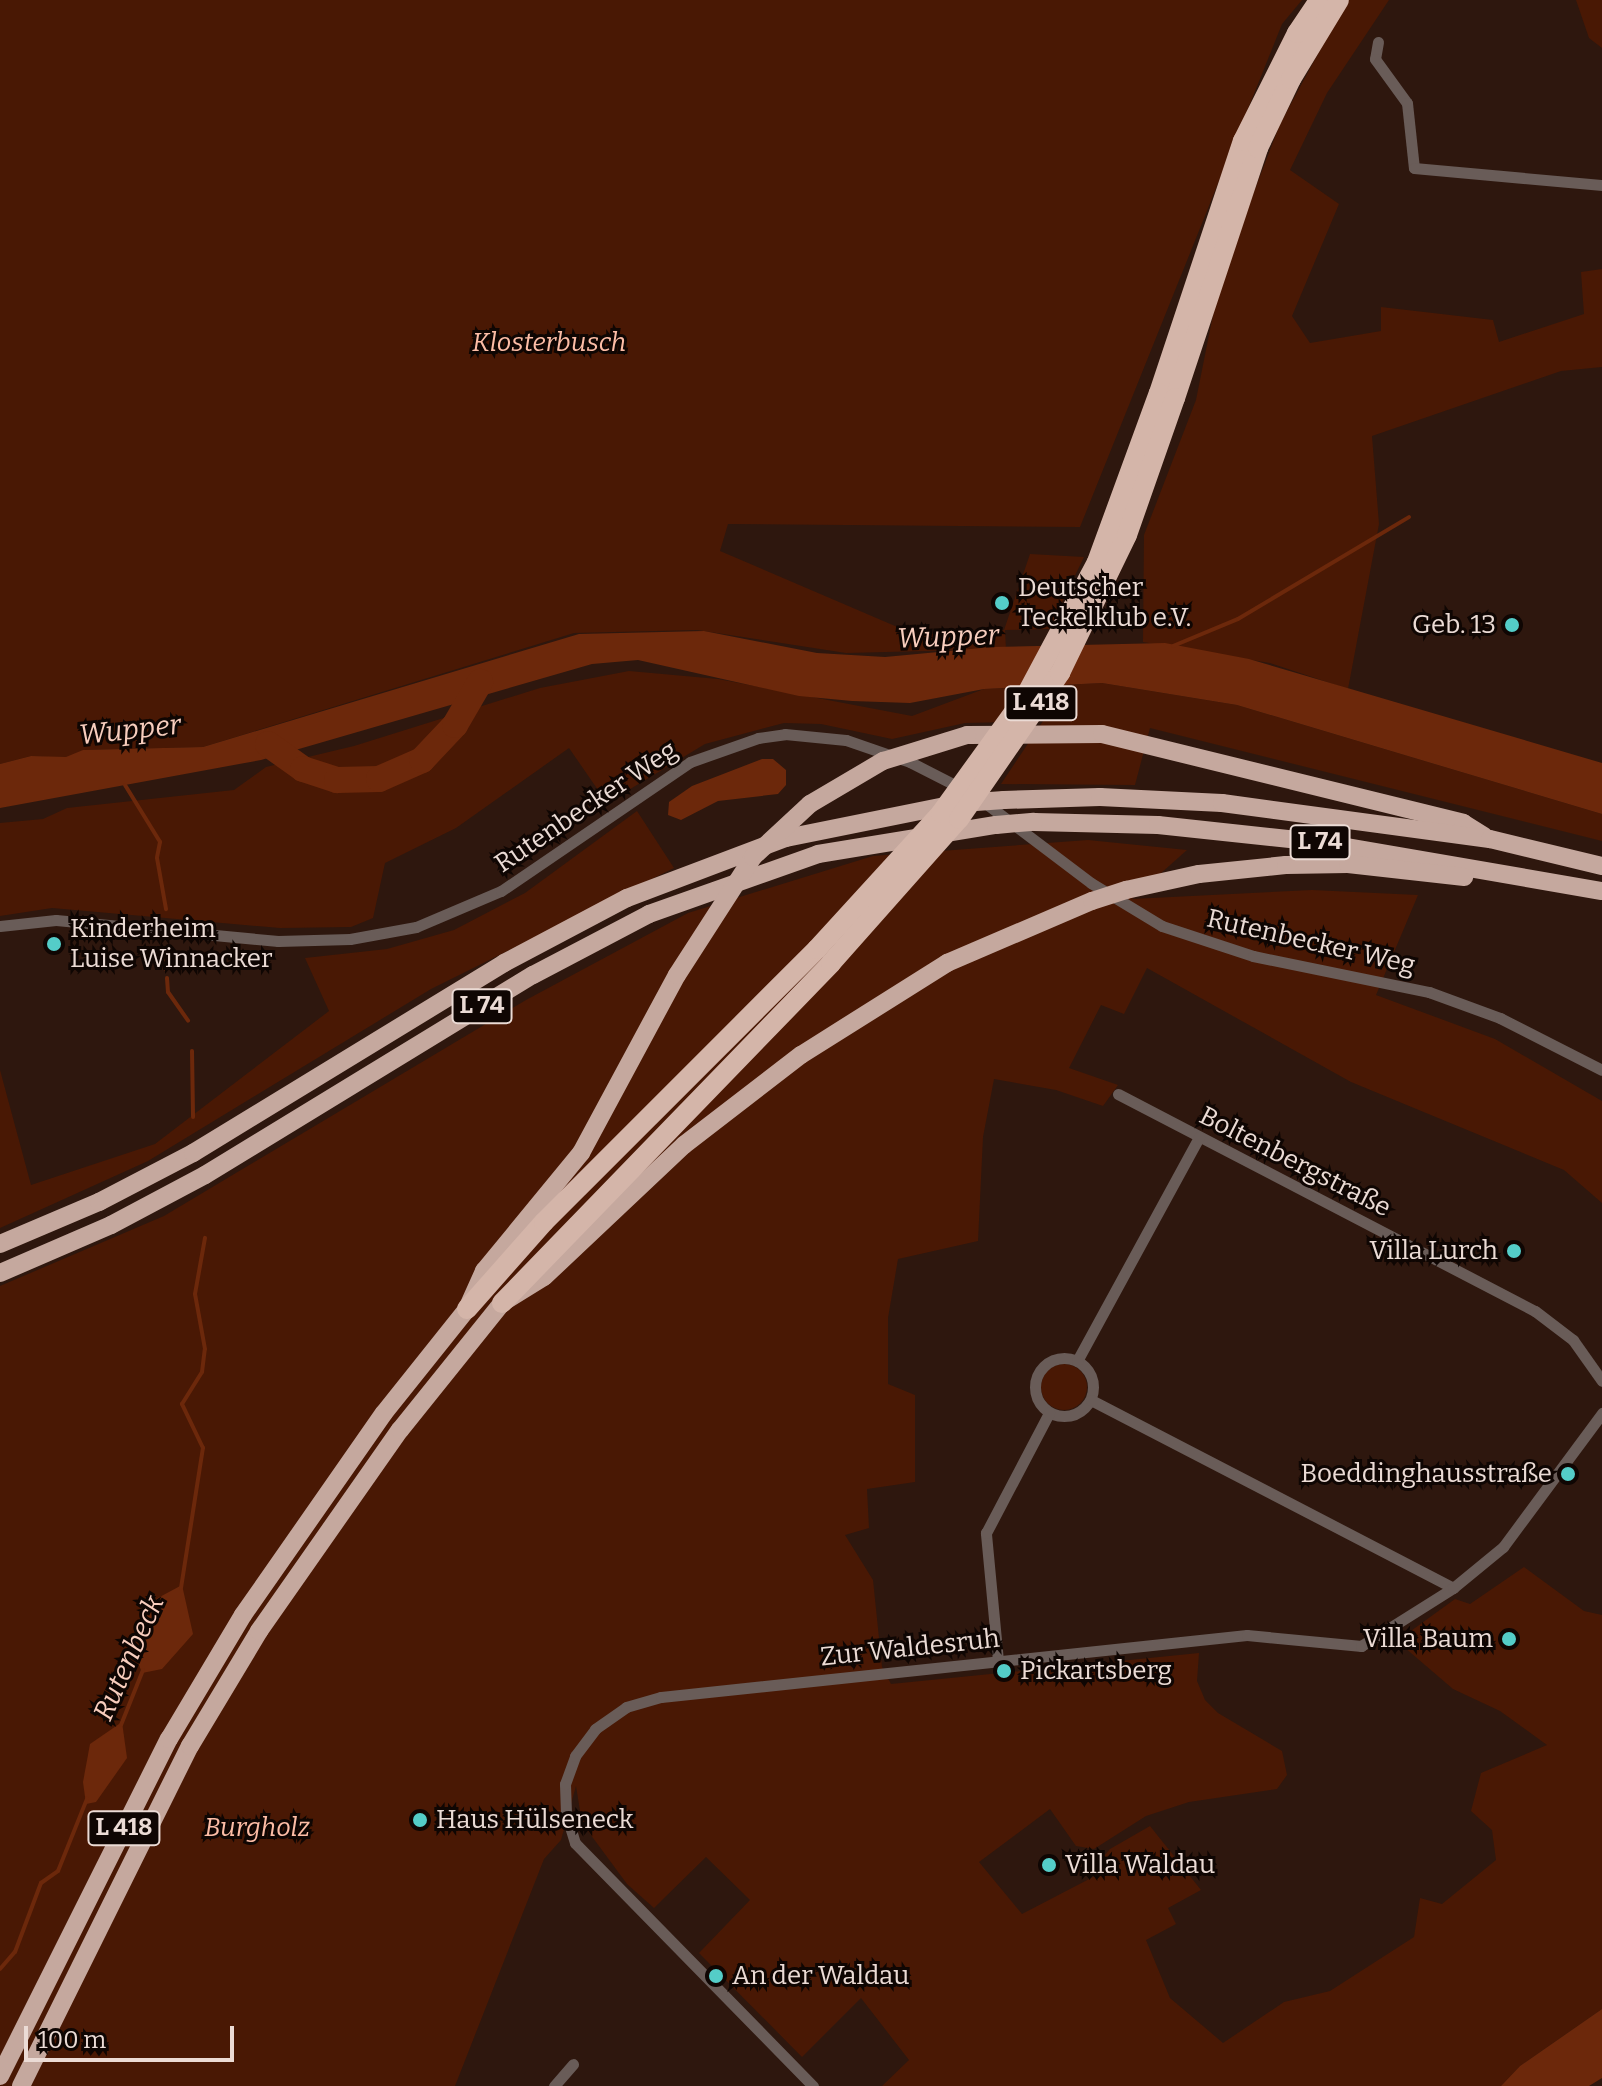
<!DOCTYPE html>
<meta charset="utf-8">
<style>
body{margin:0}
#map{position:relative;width:1602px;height:2086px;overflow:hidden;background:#2e170e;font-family:Bitter,serif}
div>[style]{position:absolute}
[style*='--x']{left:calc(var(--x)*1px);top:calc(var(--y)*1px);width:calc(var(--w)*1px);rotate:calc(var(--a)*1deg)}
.green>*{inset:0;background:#491804}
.round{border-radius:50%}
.water>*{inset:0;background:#6c280b}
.stream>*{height:4px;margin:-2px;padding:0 2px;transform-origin:2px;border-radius:2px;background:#6c280b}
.river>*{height:26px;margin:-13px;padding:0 13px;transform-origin:13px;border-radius:13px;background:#6c280b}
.minor>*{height:11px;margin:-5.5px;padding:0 5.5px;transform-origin:5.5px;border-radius:5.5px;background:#695c58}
.minor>.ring{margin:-5.5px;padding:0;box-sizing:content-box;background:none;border:11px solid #695c58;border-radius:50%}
.trunk>*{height:18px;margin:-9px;padding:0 9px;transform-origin:9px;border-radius:9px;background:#c5a89e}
.motorway>*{height:20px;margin:-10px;padding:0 10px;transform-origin:10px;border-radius:10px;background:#d4b5a9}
.trunk-bridge>*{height:18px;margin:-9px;padding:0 9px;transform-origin:9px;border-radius:9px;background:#c5a89e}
.motorway-bridge>*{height:20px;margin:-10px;padding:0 10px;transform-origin:10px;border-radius:10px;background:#d4b5a9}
.dots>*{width:22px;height:22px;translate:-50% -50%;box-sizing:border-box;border:4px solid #0f0603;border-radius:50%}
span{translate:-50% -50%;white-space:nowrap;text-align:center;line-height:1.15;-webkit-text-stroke:6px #0f0603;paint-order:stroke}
.shield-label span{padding:2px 6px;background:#0f0603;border:2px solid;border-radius:6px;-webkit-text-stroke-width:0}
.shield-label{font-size:24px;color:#ebdbd5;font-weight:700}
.park-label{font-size:26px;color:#fdbda6;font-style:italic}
.poi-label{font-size:26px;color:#ebdbd5}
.left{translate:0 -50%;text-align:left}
.right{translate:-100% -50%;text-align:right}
.street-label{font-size:26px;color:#ebdbd5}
.water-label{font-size:28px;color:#f8cdbd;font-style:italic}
.scale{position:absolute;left:24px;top:2026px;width:210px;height:36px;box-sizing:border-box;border:4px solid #ebdbd5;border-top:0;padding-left:10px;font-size:24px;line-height:28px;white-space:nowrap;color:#ebdbd5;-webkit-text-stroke:6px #0f0603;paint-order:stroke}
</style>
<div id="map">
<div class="green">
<div style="clip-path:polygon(0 0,1302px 0,1282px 24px,1080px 527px,728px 524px,720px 551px,916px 635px,1004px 630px,1030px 554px,1084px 557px,1049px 629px,1005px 630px,1006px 649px,846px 653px,697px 630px,574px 633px,203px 747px,84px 750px,66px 758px,31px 756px,0 764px)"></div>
<div style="clip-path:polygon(1347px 0,1389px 0,1327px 93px,1290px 170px,1339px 204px,1292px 316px,1310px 343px,1381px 331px,1381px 307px,1493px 320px,1499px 342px,1584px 314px,1581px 272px,1602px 269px,1602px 367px,1561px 371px,1372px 436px,1379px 524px,1348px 689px,1270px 663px,1143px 642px,1144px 535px,1196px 400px,1220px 280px,1280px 124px)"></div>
<div style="clip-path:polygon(1576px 0,1602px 0,1602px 48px,1589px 38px)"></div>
<div style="clip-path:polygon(629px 671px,718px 679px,912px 716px,984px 689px,1102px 683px,1237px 705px,1602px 814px,1602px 841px,1150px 728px,1135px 785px,1001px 784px,1043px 721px,965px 723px,892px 739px,821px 724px,784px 723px,705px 744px,607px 803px,569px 748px,456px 828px,385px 863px,373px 918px,351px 927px,280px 928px,52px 908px,0 916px,0 823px,43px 819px,67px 808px,234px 790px,266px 767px,354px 746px,540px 688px)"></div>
<div style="clip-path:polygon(637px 811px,674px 868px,431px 989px,148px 1161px,0 1228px,0 1070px,31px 1185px,155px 1144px,329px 1011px,305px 958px,387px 949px,454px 930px,525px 893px)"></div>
<div style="clip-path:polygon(1088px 840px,1187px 850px,1115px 914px,1132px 899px,1312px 890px,1418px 895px,1376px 995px,1495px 1039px,1602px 1101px,1602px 1203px,1564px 1170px,1351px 1082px,1147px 968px,1124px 1014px,1101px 1005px,1069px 1068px,1118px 1085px,1103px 1106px,1056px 1090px,994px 1079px,983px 1137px,978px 1241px,898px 1259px,888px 1318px,888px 1384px,915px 1395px,915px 1482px,867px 1489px,869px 1528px,845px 1535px,873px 1580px,882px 1667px,891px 1684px,1199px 1653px,1197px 1681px,1205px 1700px,1218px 1713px,1282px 1751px,1287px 1775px,1277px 1789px,1189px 1802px,1146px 1816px,1094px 1849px,1076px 1846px,1050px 1809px,979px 1862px,1022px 1914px,1095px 1876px,1092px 1870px,1110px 1849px,1150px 1826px,1201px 1890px,1168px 1908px,1176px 1924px,1146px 1940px,1170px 1998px,1223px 2043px,1284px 2002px,1330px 1991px,1414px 1937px,1420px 1898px,1442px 1904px,1496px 1860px,1492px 1830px,1471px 1811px,1481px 1773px,1547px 1745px,1500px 1711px,1453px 1689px,1397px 1641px,1455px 1599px,1470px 1604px,1524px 1567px,1584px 1611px,1602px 1615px,1602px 2009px,1520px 2066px,1501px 2086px,882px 2086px,909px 2060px,861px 1998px,802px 2057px,699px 1953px,750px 1900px,706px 1857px,654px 1908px,627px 1884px,582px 1823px,576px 1786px,561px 1840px,544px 1859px,455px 2086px,0 2086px,0 1286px,164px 1216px,526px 1000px,688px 913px,873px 856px)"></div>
<div class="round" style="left:1041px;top:1364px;width:46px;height:46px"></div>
</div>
<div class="water">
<div style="clip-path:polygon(704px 631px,817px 653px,885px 657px,992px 647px,1165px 643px,1249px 659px,1602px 763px,1602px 814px,1237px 705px,1102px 683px,984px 689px,910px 703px,852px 701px,799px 696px,638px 660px,592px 664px,261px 760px,0 808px,0 764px,31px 756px,66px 757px,83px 750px,203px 747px,579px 634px)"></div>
<div style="clip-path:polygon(762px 759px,773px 759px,786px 770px,786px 785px,778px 794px,718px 801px,681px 820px,668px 815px,669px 802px,692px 786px)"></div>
<div style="clip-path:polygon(182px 1585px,193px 1634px,162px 1669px,142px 1673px,136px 1657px,143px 1640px,141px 1607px)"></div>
<div style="clip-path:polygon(122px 1722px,127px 1758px,96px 1802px,86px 1804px,83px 1782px,90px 1744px)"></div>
<div style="clip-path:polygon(1602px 2009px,1602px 2078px,1589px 2086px,1501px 2086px,1520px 2066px)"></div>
</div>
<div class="stream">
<div style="--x:1173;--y:646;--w:70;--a:-22.6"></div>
<div style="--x:1238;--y:619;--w:199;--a:-30.8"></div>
<div style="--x:125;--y:785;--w:67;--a:58.4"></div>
<div style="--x:160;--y:842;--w:16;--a:101"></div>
<div style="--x:157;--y:858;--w:52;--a:80"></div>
<div style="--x:166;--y:969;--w:19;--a:-87"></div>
<div style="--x:167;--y:978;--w:14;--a:86"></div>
<div style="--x:168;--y:992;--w:35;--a:55"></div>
<div style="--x:192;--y:1051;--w:66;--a:89.1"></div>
<div style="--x:181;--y:1588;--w:142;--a:-81.1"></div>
<div style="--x:203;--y:1448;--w:49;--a:-115.5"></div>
<div style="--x:182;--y:1404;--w:38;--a:-58"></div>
<div style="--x:202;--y:1372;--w:23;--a:-83"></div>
<div style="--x:205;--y:1349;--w:56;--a:-100.3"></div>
<div style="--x:195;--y:1294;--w:57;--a:-79.9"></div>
<div style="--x:121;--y:1725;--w:59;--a:-68.2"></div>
<div style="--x:0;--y:1969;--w:23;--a:-49"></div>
<div style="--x:15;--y:1952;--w:74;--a:-69.4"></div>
<div style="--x:41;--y:1883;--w:21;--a:-35"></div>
<div style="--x:58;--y:1871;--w:78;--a:-68.1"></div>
</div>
<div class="river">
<div style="--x:268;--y:744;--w:43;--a:35.5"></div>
<div style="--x:303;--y:769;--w:36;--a:18"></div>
<div style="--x:337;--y:780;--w:42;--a:-1.4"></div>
<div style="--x:379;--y:779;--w:47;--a:-23.8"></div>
<div style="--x:422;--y:760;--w:48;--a:-46.7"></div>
<div style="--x:455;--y:725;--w:50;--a:-59.8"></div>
</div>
<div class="minor">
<div style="--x:1378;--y:42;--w:17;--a:100"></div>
<div style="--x:1375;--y:59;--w:54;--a:54"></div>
<div style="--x:1407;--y:103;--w:65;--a:83.9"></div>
<div style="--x:1414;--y:168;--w:189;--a:5.2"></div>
<div style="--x:984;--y:802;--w:134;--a:37.1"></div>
<div style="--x:1091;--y:883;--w:83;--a:31.2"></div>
<div style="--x:1162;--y:926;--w:96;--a:18.2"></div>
<div style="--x:1253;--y:956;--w:180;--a:11.6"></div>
<div style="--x:1429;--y:992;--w:76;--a:20.1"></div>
<div style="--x:1500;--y:1018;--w:114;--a:27"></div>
<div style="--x:0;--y:926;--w:56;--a:-6.1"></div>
<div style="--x:56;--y:920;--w:223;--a:5.4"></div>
<div style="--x:278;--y:941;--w:72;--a:-1.6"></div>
<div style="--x:350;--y:939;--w:67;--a:-10.3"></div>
<div style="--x:416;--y:927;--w:92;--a:-23"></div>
<div style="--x:501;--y:891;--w:229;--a:-34.3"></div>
<div style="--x:690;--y:762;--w:72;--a:-19.4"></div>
<div style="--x:758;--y:738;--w:27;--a:-8"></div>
<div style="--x:785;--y:734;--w:61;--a:5.6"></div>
<div style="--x:846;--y:740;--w:68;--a:19"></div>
<div style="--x:910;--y:762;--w:59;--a:27"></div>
<div style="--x:1118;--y:1094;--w:470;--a:27.5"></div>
<div style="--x:1535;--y:1311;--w:48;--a:37.3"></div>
<div style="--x:1573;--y:1340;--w:50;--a:54.7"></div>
<div class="ring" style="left:1035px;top:1358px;width:47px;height:47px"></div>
<div style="--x:1077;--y:1361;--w:255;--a:-61.4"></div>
<div style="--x:1091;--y:1400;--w:408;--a:27.4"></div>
<div style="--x:998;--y:1661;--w:129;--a:-95.4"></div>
<div style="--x:986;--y:1533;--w:136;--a:-62.3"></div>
<div style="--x:554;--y:2086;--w:29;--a:-49"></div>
<div style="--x:813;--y:2086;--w:340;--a:-134.4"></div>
<div style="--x:575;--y:1843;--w:31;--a:-107"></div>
<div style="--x:566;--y:1813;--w:29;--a:-92"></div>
<div style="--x:565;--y:1784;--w:30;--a:-70"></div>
<div style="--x:575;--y:1756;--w:34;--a:-53"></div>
<div style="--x:595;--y:1729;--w:38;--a:-35"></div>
<div style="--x:626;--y:1707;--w:36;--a:-16"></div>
<div style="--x:661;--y:1697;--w:589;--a:-6.04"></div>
<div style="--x:1247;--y:1635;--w:115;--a:5.5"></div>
<div style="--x:1361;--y:1646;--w:109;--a:-32.2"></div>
<div style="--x:1453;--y:1588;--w:65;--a:-39.4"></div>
<div style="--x:1503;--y:1547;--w:167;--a:-53.5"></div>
</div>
<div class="trunk">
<div style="--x:967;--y:735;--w:135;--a:-0.4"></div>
<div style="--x:1102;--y:734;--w:372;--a:13.8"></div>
<div style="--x:1463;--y:823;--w:25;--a:32"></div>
<div style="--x:1004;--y:800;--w:96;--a:-1.8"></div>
<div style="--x:1100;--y:797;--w:122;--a:2.8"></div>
<div style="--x:1222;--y:803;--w:270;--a:7.7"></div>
<div style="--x:1490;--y:839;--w:115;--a:13.6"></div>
<div style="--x:1034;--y:822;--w:124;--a:1.4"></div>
<div style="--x:1158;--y:825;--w:161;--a:6.1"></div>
<div style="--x:1318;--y:842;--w:288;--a:9.8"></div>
<div style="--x:1126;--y:890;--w:75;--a:-12.4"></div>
<div style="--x:1199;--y:874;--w:87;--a:-5.9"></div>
<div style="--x:1286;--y:865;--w:62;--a:-0.9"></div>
<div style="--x:1348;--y:864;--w:117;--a:6.4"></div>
<div style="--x:0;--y:1244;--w:108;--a:-23"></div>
<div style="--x:99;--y:1202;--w:106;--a:-27.5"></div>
<div style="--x:193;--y:1153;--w:364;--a:-31.4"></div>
<div style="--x:504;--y:963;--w:139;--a:-27.9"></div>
<div style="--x:627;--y:898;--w:170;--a:-20.7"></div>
<div style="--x:786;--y:838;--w:172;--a:-11.4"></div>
<div style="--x:0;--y:1273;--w:121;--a:-23.4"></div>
<div style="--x:111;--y:1225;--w:106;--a:-28"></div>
<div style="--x:205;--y:1175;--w:384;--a:-31.4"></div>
<div style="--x:533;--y:975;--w:131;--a:-27.7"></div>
<div style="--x:649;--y:914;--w:179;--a:-19.5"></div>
<div style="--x:818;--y:854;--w:180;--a:-9.3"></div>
<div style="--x:0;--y:2076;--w:377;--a:-63.4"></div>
<div style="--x:169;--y:1739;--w:144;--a:-59.2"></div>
<div style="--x:243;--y:1615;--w:246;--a:-55.1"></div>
<div style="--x:384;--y:1413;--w:133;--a:-51.4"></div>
<div style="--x:467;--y:1309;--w:42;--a:-65.9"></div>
<div style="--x:484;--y:1271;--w:153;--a:-50.6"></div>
<div style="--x:581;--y:1153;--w:202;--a:-61.7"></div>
<div style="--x:21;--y:2086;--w:380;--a:-63.6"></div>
<div style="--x:190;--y:1746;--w:134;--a:-59"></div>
<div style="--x:259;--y:1631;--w:246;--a:-55"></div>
<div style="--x:400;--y:1430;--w:163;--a:-51.2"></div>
<div style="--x:502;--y:1303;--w:49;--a:-31.8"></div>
<div style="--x:544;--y:1277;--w:192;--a:-43.3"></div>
<div style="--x:684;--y:1145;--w:148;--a:-37.6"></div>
<div style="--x:801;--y:1055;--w:173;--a:-32.2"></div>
<div style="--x:947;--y:963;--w:158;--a:-23.2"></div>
</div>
<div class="motorway">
<div style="--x:1159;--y:393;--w:266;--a:-71.6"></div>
<div style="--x:1243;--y:141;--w:121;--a:-63.4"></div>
<div style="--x:1297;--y:33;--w:40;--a:-56"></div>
<div style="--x:1175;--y:398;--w:263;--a:-71.6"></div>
<div style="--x:1258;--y:148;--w:76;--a:-64.4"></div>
<div style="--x:1291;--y:79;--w:92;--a:-58.7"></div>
<div style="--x:502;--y:1303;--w:473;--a:-45.9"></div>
<div style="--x:467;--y:1309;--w:116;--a:-48.5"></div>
<div style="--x:544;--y:1222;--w:386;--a:-45"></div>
</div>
<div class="trunk-bridge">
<div style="--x:962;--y:803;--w:42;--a:-4.1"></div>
<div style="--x:996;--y:825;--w:38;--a:-5"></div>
<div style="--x:1092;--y:901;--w:36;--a:-18"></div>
<div style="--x:677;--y:975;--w:140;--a:-57.2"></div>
<div style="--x:753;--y:857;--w:78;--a:-42.9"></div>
<div style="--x:810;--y:804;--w:85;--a:-30.5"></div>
<div style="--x:883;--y:761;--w:88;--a:-17.2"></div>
</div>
<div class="motorway-bridge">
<div style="--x:817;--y:949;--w:184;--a:-47.6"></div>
<div style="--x:941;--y:813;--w:143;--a:-54.1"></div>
<div style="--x:1025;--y:697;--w:153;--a:-61.9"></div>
<div style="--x:1097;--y:562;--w:180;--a:-69.9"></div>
<div style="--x:831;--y:963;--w:193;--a:-48.4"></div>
<div style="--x:959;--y:819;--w:178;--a:-55.3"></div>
<div style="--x:1060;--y:673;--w:153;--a:-64.1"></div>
<div style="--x:1127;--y:535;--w:145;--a:-70.7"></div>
</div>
<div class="dots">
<div style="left:1002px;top:603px;background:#54cdc8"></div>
<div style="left:1512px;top:625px;background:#54cdc8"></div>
<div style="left:54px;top:944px;background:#54cdc8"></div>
<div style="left:1514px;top:1251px;background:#54cdc8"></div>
<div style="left:1568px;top:1474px;background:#54cdc8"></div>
<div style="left:1509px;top:1639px;background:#54cdc8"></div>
<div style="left:1004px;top:1671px;background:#54cdc8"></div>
<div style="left:420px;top:1820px;background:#54cdc8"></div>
<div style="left:1049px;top:1865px;background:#54cdc8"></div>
<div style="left:716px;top:1976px;background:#54cdc8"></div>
</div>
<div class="shield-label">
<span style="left:1041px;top:703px">L 418</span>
<span style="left:1320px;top:842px">L 74</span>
<span style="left:482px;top:1006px">L 74</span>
<span style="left:124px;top:1828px">L 418</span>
</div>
<div class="park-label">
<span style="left:549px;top:343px">Klosterbusch</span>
<span style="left:257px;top:1828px">Burgholz</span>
</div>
<div class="poi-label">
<span class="left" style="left:1018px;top:603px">Deutscher<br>Teckelklub e.V.</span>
<span class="right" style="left:1496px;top:625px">Geb. 13</span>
<span class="left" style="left:70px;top:944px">Kinderheim<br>Luise Winnacker</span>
<span class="right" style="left:1498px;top:1251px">Villa Lurch</span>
<span class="right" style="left:1552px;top:1474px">Boeddinghausstraße</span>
<span class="right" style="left:1493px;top:1639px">Villa Baum</span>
<span class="left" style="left:1020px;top:1671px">Pickartsberg</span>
<span class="left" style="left:436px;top:1820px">Haus Hülseneck</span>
<span class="left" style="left:1065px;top:1865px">Villa Waldau</span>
<span class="left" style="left:732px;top:1976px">An der Waldau</span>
</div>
<div class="street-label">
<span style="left:586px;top:807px;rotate:-34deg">Rutenbecker Weg</span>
<span style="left:1311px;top:942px;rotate:13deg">Rutenbecker Weg</span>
<span style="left:1295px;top:1162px;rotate:27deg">Boltenbergstraße</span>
<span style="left:910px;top:1648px;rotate:-6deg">Zur Waldesruh</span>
</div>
<div class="water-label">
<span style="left:948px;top:637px;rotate:-2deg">Wupper</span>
<span style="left:130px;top:730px;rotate:-6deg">Wupper</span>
<span style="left:129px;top:1658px;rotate:-66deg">Rutenbeck</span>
</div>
<div class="scale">100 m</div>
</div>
